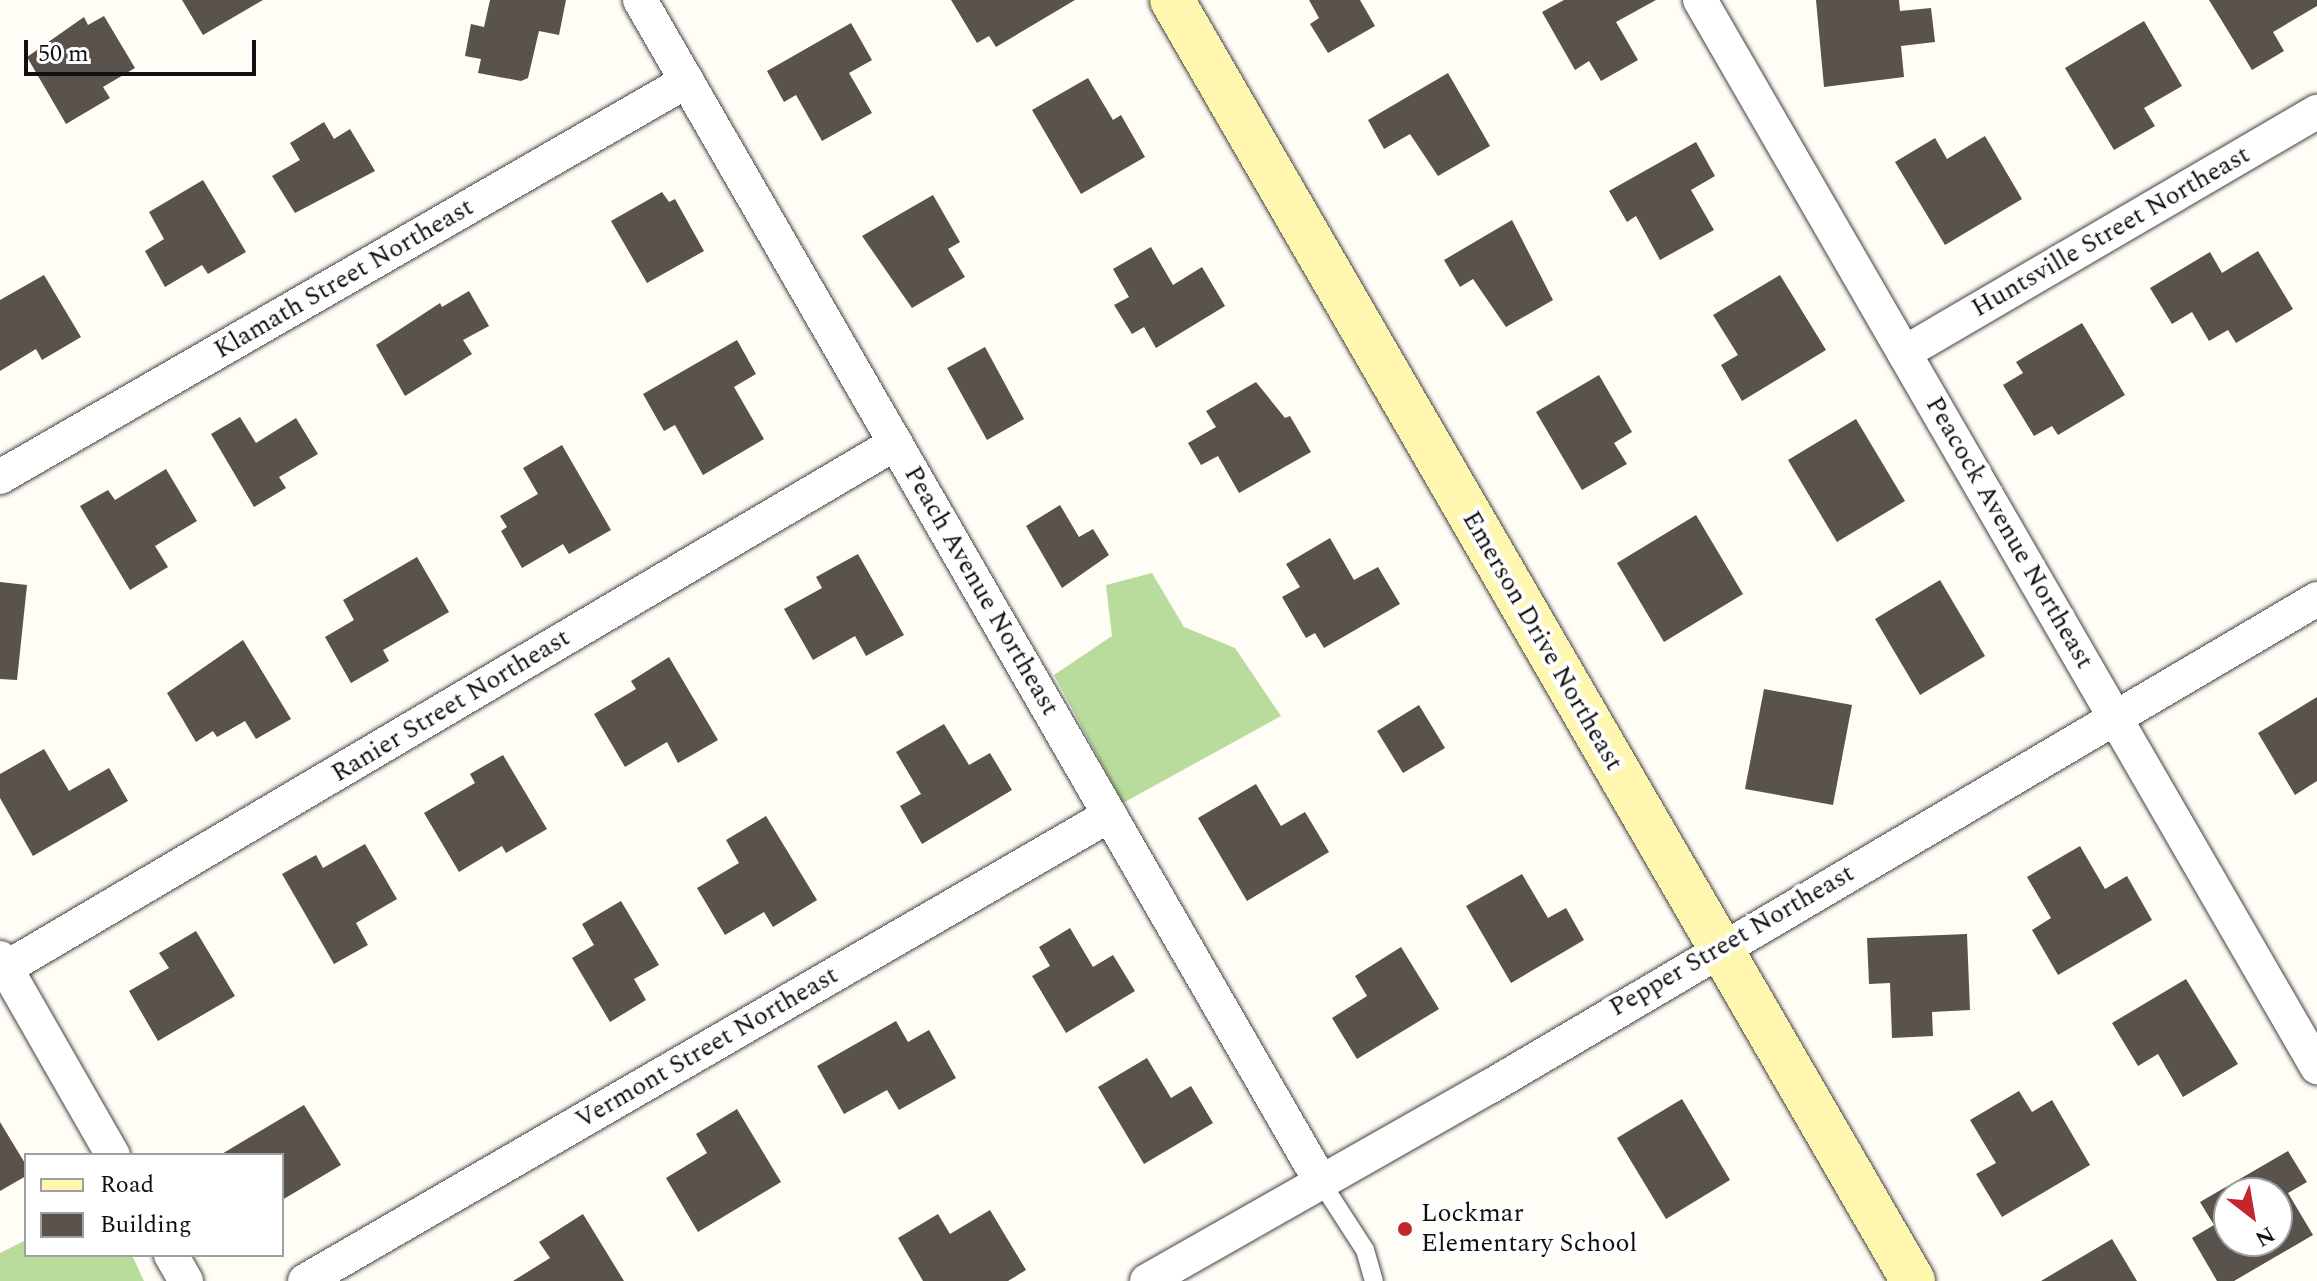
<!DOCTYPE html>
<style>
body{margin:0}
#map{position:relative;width:2317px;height:1281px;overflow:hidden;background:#fffdf5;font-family:Spectral,serif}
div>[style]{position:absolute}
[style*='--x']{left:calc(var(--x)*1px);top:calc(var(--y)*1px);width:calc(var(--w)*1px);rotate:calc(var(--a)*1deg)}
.forest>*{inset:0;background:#b9dc9c}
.building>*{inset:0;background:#5a524d}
.roads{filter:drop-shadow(0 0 2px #444) drop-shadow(0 0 2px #444)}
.lane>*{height:18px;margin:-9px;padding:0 9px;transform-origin:9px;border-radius:9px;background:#fff}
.street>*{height:34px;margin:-17px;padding:0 17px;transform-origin:17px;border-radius:17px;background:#fff}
.secondary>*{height:44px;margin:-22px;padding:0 22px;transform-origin:22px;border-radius:22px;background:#fff6b0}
.dots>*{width:22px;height:22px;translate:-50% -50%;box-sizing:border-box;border:4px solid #fff;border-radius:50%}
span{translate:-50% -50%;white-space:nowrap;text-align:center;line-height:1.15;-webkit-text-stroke:8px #fff;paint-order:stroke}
.street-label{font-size:26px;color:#111}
.poi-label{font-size:26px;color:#111}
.left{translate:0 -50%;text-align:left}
.legend{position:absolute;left:24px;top:1153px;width:260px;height:104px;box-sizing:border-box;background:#fff;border:2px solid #a0a0a0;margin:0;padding:10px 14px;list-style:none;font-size:24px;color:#111}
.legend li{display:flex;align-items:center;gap:16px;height:40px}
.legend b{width:40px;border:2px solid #a0a0a0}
.north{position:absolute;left:2213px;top:1177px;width:80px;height:80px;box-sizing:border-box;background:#fff;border:2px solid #a0a0a0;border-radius:50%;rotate:149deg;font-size:22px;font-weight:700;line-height:32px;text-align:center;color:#111}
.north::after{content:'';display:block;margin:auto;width:28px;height:36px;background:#c4262e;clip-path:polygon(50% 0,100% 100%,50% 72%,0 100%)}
.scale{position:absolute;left:24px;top:40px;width:232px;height:36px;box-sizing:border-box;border:4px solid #111;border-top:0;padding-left:10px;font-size:24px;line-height:28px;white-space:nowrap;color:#111;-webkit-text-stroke:6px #fff;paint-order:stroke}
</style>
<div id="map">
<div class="forest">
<div style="clip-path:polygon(1152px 573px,1184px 627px,1235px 648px,1281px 716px,1123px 803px,1054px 675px,1112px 636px,1106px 585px)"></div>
<div style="clip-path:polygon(26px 1240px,26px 1255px,132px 1255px,144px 1281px,0 1281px,0 1253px)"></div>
</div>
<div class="building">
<div style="clip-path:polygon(182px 0,263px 0,203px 35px)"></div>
<div style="clip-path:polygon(490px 0,566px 0,559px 35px,539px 31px,528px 78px,521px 81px,478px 73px,481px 59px,465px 56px,471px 24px,484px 27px)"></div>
<div style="clip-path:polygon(951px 0,1075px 0,996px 47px,989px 36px,977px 43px)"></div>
<div style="clip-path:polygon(1309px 0,1360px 0,1375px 26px,1328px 53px,1310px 24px,1319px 18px)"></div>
<div style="clip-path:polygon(1564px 0,1656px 0,1616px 22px,1638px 60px,1601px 81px,1589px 61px,1575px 70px,1542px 12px)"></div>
<div style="clip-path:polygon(1816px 0,1899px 0,1900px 11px,1931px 8px,1935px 42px,1901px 46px,1904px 77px,1824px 87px)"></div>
<div style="clip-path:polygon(2209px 0,2317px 0,2317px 6px,2273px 32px,2284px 51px,2252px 70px)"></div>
<div style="clip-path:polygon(104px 16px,135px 68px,103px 87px,110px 98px,66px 124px,27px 57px,84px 17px,88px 25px)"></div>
<div style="clip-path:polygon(2144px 21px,2182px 86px,2144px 108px,2155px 126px,2114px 150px,2065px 68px)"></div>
<div style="clip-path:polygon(851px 23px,872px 60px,849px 73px,872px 113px,822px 141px,796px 95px,784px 102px,767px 71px)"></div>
<div style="clip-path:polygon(1448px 73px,1490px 146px,1438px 176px,1410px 134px,1384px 149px,1368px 120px)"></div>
<div style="clip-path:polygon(1088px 78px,1113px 120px,1121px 115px,1145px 157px,1081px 194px,1032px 110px)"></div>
<div style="clip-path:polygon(324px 122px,334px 139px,350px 129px,375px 171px,295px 213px,272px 176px,300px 160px,290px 143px)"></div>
<div style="clip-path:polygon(1985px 136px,2022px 199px,1945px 245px,1895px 162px,1935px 138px,1947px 159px)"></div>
<div style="clip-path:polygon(1696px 142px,1715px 176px,1691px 190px,1714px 230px,1660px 260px,1636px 216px,1627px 222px,1609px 191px)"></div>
<div style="clip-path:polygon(203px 180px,246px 252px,208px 274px,202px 265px,165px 287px,145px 251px,164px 239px,149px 212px)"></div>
<div style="clip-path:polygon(662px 192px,669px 202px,675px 199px,704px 251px,647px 283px,611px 221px)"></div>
<div style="clip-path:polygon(933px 195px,960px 242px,948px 249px,965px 277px,912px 308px,862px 236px)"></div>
<div style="clip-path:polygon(1512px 220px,1553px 300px,1506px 327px,1473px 279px,1460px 287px,1444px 260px)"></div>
<div style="clip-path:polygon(1151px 247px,1173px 285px,1202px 267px,1225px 306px,1156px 348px,1144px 327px,1132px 334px,1114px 305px,1129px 297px,1113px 269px)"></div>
<div style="clip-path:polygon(2258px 251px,2293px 309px,2236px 343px,2228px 330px,2209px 341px,2192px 312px,2172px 324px,2150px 288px,2210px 252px,2222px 273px)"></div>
<div style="clip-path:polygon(44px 275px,81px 337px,42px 360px,36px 349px,0 371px,0 300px)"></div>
<div style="clip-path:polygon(1780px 275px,1826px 350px,1742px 401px,1721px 365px,1738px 355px,1713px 315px)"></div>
<div style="clip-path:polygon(469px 291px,489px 326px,463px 340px,472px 354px,405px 396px,376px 345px,440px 303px,442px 307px)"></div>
<div style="clip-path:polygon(2082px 323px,2125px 395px,2058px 435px,2052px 426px,2034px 436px,2003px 385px,2023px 373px,2016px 362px)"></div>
<div style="clip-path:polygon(737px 340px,756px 374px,734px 387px,764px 439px,703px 475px,675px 425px,664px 431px,643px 394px)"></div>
<div style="clip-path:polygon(985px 347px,1024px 419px,987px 440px,947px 368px)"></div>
<div style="clip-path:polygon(1599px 375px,1632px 432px,1614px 443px,1627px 464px,1582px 490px,1536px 412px)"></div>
<div style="clip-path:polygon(1256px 382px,1285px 418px,1290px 416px,1311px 452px,1239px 493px,1218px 456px,1201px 465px,1188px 443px,1216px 427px,1206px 411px)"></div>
<div style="clip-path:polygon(240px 417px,256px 443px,296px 418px,318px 454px,279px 477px,286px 488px,254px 507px,211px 434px)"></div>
<div style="clip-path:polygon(1856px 419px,1905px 501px,1837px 542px,1788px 460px)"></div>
<div style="clip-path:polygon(562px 445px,611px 530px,569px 554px,563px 544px,522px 568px,501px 531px,507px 527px,500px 516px,538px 494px,523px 468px)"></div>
<div style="clip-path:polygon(166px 469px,197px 521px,155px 546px,168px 567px,130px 590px,80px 506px,108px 490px,115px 500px)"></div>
<div style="clip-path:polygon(1060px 505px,1079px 537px,1093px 529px,1109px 555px,1062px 588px,1026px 526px)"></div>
<div style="clip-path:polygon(1696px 515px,1743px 594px,1664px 642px,1617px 563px)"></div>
<div style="clip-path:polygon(1330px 538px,1354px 580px,1378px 567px,1400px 604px,1324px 648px,1315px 633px,1306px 638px,1282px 597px,1300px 587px,1286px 564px)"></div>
<div style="clip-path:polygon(858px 554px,904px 635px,866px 656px,855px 636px,813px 660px,784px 609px,822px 588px,816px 577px)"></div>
<div style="clip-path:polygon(417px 557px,449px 612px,383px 650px,389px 661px,351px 683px,325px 637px,354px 620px,343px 600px)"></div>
<div style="clip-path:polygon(1940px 580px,1985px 656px,1920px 695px,1875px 619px)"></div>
<div style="clip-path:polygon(0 582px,27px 585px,17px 680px,0 679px)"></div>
<div style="clip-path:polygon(243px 640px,291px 719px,256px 739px,245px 721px,217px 737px,213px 731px,196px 742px,167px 693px)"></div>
<div style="clip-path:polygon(669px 657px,718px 740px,678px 763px,667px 742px,625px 767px,594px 714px,636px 689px,631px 681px)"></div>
<div style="clip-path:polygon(1764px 689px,1852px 705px,1833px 805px,1745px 789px)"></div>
<div style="clip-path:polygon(2317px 697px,2317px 781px,2295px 795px,2258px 733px)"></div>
<div style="clip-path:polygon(1419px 705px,1445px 748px,1403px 773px,1377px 731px)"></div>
<div style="clip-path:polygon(944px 724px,969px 765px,990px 753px,1012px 790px,922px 844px,900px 806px,921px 794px,896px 752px)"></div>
<div style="clip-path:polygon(44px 749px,69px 791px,109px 768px,128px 801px,33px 856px,0 798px,0 774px)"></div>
<div style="clip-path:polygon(503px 755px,547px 829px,506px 853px,502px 846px,459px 872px,424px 813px,475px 783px,470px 774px)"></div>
<div style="clip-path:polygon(1256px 784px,1281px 826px,1305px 812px,1329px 852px,1247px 901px,1198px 818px)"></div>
<div style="clip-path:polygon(766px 816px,817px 900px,773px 927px,764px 912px,725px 935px,697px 888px,739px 863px,726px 840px)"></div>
<div style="clip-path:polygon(365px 844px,397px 899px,356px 923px,368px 945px,334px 964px,282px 874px,316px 855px,323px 868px)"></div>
<div style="clip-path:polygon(2080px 846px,2105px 889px,2127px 876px,2152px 920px,2058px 975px,2032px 930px,2051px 918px,2027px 877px)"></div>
<div style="clip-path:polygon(1522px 874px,1548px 918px,1566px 908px,1584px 940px,1511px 983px,1466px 906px)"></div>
<div style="clip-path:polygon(621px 901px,659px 965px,634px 979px,646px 1000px,610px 1022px,572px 958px,594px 945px,582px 924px)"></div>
<div style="clip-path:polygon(1070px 928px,1093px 967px,1113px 955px,1135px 991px,1066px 1033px,1032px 976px,1050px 966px,1039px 947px)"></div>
<div style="clip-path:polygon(196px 931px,235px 996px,158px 1041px,129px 991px,169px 968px,159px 953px)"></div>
<div style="clip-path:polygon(1967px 934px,1970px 1010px,1932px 1012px,1933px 1036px,1892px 1038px,1890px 983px,1869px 984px,1867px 938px)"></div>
<div style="clip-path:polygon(1401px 947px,1439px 1009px,1357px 1059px,1332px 1018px,1367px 996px,1355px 976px)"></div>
<div style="clip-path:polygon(2186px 979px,2238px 1064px,2183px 1097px,2158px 1054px,2138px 1066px,2112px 1023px)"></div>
<div style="clip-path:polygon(896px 1021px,908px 1042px,929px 1030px,956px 1078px,899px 1110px,887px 1090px,844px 1114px,817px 1066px)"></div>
<div style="clip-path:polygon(1147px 1058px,1171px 1098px,1191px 1086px,1213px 1123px,1144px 1164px,1098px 1087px)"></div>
<div style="clip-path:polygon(2019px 1091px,2032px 1112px,2052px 1100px,2090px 1165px,2002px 1217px,1976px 1174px,1996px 1163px,1970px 1120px)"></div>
<div style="clip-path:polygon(1682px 1099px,1730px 1180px,1666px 1219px,1617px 1138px)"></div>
<div style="clip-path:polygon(304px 1105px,341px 1165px,282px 1200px,282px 1155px,220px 1155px)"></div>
<div style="clip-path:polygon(737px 1109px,781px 1182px,698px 1232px,666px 1178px,707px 1153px,696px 1134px)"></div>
<div style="clip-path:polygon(0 1122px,26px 1165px,26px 1176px,0 1191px)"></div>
<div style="clip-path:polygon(evenodd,2288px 1151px,2307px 1182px,2288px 1193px,2313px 1235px,2234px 1281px,2217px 1281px,2192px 1238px,2214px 1225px,2200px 1202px,2288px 1151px,2229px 1193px,2277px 1193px,2277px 1241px,2229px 1241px,2229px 1193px)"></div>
<div style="clip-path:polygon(990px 1210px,1026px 1270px,1008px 1281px,923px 1281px,898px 1238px,938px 1214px,950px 1234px)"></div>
<div style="clip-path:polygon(583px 1214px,624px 1281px,513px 1281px,550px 1258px,539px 1242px)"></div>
<div style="clip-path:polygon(2112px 1239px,2137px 1281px,2041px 1281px)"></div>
</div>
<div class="roads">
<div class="lane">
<div style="--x:1321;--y:1182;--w:81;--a:57.1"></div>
<div style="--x:1365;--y:1250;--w:32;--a:74"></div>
</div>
<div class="street">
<div style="--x:640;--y:0;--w:1364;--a:60.05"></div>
<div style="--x:1700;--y:0;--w:1233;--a:59.96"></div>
<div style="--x:1904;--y:353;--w:478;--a:-30.3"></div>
<div style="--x:0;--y:477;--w:793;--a:-29.96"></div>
<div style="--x:0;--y:958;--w:227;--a:60.2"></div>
<div style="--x:6;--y:968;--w:1033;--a:-30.54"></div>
<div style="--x:171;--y:1255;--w:30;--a:60"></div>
<div style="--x:305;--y:1281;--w:930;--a:-30.07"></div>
<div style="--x:1147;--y:1281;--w:393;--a:-29.6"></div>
<div style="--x:1489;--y:1087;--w:961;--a:-30.51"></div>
</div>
<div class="secondary">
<div style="--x:1172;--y:0;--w:1480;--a:59.95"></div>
</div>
</div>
<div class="dots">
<div style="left:1405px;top:1229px;background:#c4262e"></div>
</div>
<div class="street-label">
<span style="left:2111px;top:232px;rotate:-30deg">Huntsville Street Northeast</span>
<span style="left:344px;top:279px;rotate:-30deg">Klamath Street Northeast</span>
<span style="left:2009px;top:533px;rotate:60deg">Peacock Avenue Northeast</span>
<span style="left:981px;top:591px;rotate:60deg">Peach Avenue Northeast</span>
<span style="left:1542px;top:641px;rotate:60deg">Emerson Drive Northeast</span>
<span style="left:451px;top:706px;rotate:-31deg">Ranier Street Northeast</span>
<span style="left:1732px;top:941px;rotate:-30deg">Pepper Street Northeast</span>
<span style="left:707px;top:1048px;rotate:-30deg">Vermont Street Northeast</span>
</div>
<div class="poi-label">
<span class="left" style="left:1421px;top:1229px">Lockmar<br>Elementary School</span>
</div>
<ul class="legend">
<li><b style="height:10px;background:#fff6b0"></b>Road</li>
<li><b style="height:22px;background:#5a524d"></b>Building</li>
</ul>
<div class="north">N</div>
<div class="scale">50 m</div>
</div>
